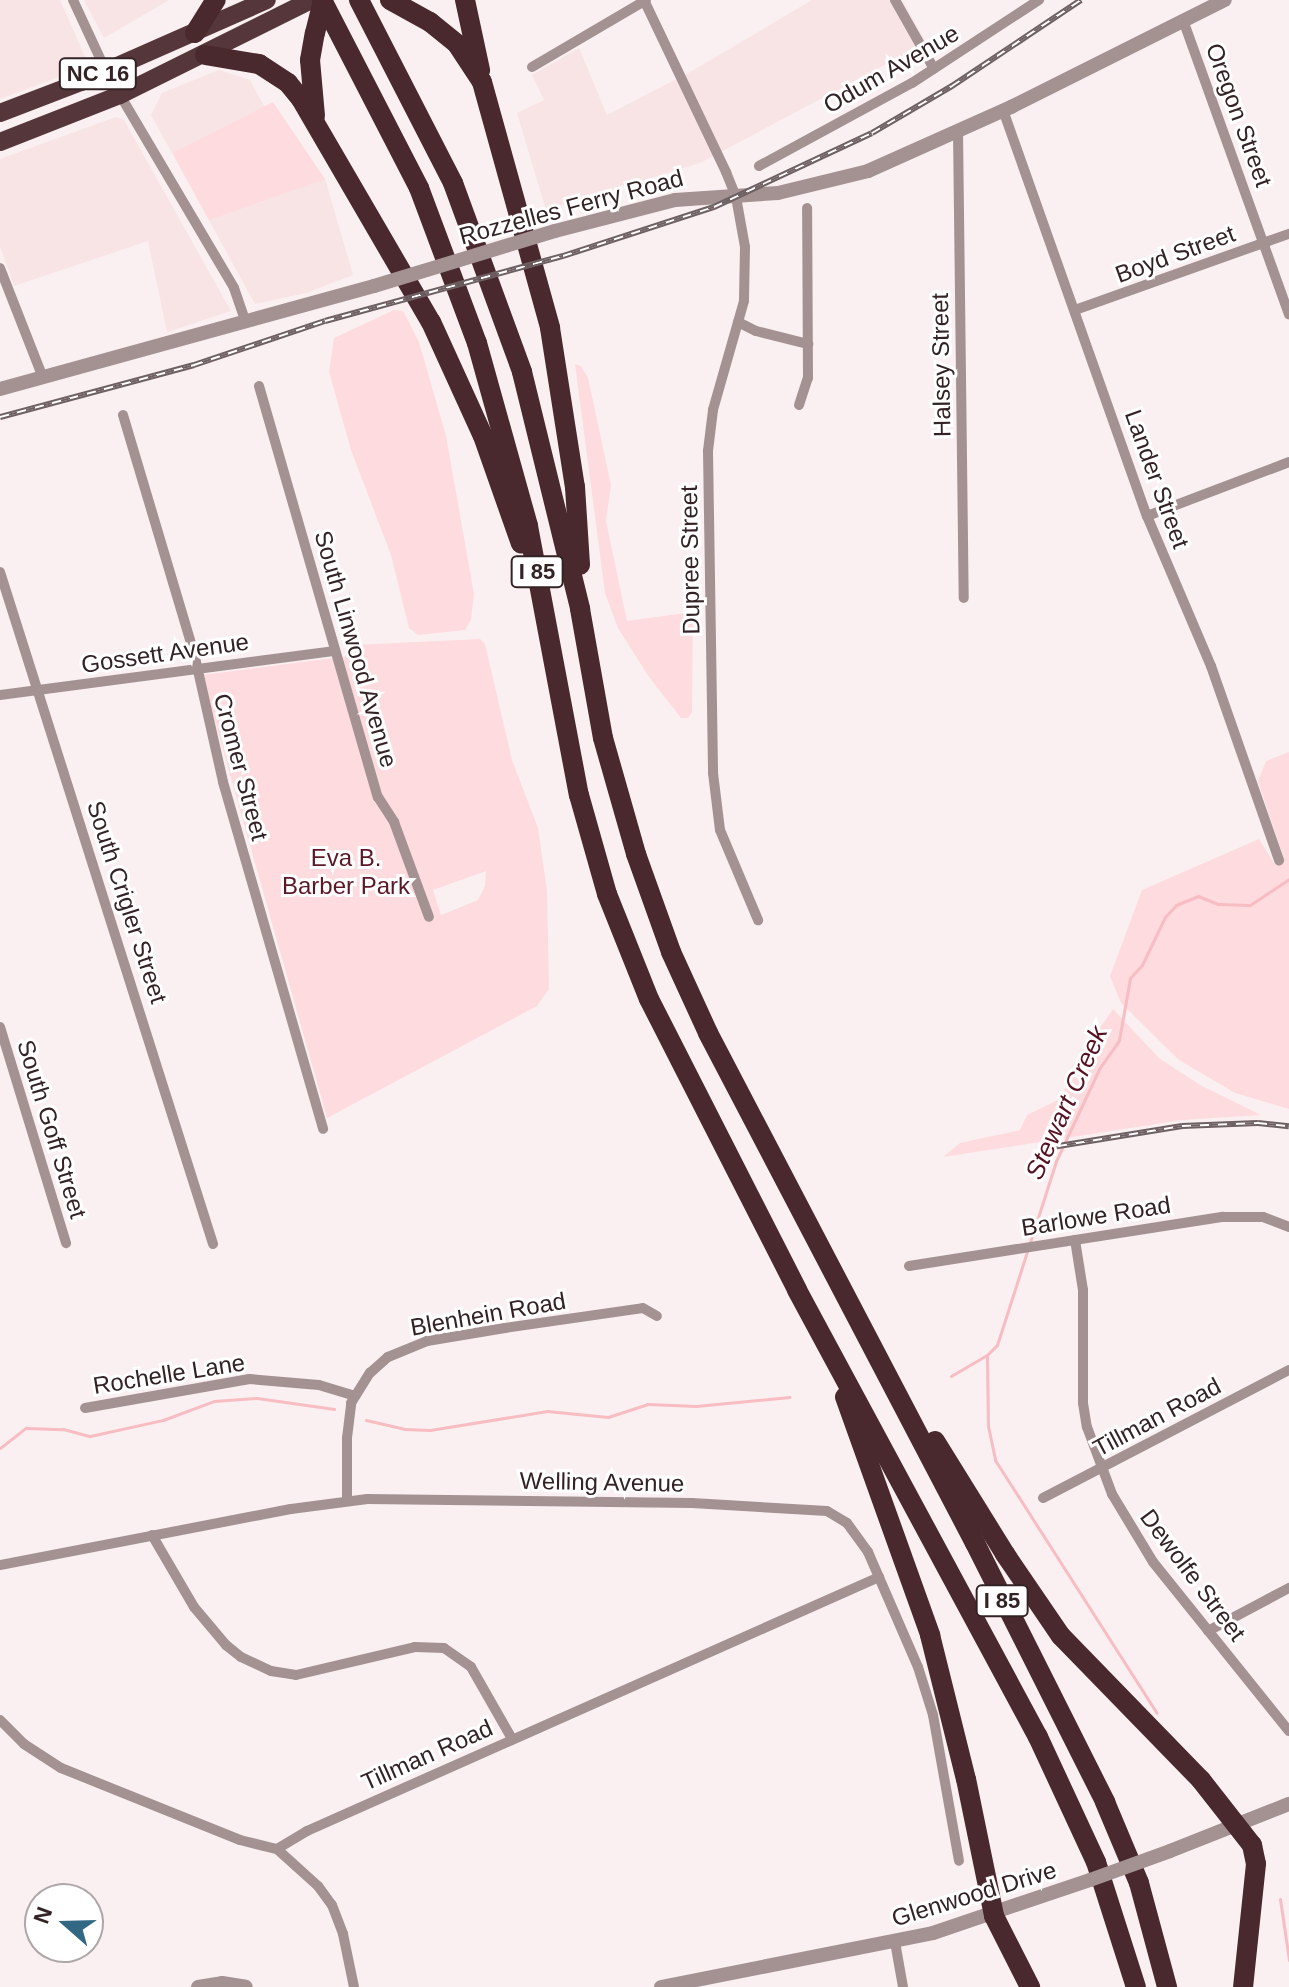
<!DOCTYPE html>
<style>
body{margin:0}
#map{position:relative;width:1289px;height:1987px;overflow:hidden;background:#faf0f1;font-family:Arial,sans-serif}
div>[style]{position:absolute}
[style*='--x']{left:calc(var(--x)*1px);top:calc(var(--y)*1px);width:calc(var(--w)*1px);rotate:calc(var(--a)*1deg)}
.built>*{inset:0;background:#f8e3e5}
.green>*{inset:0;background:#fedbde}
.stream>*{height:3px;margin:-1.5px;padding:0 1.5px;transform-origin:1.5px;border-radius:1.5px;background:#f8bcc3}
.minor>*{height:10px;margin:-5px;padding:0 5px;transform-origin:5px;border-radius:5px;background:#a49293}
.tertiary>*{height:14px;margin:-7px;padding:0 7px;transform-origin:7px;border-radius:7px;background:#a49293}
.trunk>*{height:18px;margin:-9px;padding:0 9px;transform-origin:9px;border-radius:9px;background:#55363a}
.motorway>*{height:20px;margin:-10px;padding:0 10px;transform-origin:10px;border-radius:10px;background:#49292d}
.rail>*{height:6px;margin-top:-3px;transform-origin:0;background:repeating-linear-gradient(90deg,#fff 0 9px,#6e6062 0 18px);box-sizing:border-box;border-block:2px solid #6e6062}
.tertiary-bridge>*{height:14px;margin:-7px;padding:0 7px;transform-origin:7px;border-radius:7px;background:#a49293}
.motorway-bridge>*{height:20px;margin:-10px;padding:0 10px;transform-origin:10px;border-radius:10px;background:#49292d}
span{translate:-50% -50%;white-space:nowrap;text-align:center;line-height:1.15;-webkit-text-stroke:6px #fff;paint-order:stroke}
.shield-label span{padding:2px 6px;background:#fff;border:2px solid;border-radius:6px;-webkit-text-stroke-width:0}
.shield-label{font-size:22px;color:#332325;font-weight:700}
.street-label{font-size:24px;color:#332325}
.park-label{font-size:24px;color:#5b1727}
.water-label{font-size:26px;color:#561223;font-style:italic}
.north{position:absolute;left:24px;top:1883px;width:80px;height:80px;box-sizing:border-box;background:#fff;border:2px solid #ada7a8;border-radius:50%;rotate:290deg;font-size:22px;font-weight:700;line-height:32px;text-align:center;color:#332325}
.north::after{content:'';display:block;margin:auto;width:28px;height:36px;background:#326884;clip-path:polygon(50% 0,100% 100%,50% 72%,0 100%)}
</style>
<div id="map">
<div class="built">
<div style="clip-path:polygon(0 0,60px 0,87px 61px,83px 68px,0 99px)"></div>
<div style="clip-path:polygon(84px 0,169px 0,104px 38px)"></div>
<div style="clip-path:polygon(812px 0,902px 0,926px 43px,700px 163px,546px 210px,517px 113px,544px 100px,532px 75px,579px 48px,607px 115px,692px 71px)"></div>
<div style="clip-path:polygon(219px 70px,250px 80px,263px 104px,325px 179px,353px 275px,306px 293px,255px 304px,151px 115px,162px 93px)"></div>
<div style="clip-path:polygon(116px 117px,124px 120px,231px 311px,167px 332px,148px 241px,14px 286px,0 246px,0 159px)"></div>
</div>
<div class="green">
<div style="clip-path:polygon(273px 102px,325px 179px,209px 220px,173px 153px)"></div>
<div style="clip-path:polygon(394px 310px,403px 311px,419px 342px,446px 436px,474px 594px,471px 620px,465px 630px,418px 635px,409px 628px,391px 555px,351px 450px,329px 372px,334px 338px)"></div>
<div style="clip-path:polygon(575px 364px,581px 366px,588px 378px,611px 485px,606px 521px,627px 621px,693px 612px,692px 712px,688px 718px,681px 718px,649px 677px,618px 628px,605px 593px)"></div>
<div style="clip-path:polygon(evenodd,480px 639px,485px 644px,512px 760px,538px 828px,547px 891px,549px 989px,537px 1006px,327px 1118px,202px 675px,349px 656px,348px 648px,353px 645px,480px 639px,486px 871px,485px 886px,478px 900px,441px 915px,433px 890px,486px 871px)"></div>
<div style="clip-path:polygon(1289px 752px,1289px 1109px,1235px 1093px,1179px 1060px,1121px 1003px,1110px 976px,1142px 890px,1259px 839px,1274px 863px,1283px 856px,1258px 781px,1266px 761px)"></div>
<div style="clip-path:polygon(1113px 1009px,1159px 1058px,1200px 1085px,1261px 1115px,1182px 1120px,943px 1157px,960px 1143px,1020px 1130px,1027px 1115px,1060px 1099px,1082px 1054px)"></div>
</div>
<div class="stream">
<div style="--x:987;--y:1357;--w:69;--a:89.2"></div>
<div style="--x:988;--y:1426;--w:35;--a:78"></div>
<div style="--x:995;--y:1460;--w:300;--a:57.4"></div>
<div style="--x:951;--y:1376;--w:42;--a:-30.3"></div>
<div style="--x:987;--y:1355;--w:14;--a:-45"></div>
<div style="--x:997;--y:1345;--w:193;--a:-72.2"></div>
<div style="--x:1056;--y:1161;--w:102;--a:-64.9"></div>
<div style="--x:1099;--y:1069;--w:35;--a:-55"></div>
<div style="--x:1119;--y:1040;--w:63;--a:-79.9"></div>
<div style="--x:1130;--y:978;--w:18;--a:-47"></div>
<div style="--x:1142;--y:965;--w:53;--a:-64.4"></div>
<div style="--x:1165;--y:917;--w:16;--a:-47"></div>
<div style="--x:1176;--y:905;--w:24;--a:-22"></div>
<div style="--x:1198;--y:896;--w:22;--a:22"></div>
<div style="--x:1218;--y:904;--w:32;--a:2"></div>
<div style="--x:1250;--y:905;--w:47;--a:-33.7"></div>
<div style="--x:366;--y:1420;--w:39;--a:13"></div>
<div style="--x:404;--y:1429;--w:26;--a:2"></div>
<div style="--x:430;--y:1430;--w:119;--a:-9.2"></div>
<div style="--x:547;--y:1411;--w:61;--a:5.6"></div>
<div style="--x:608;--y:1417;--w:42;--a:-18"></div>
<div style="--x:648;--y:1404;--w:48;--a:2.4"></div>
<div style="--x:696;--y:1406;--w:94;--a:-5.5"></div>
<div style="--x:0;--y:1448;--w:33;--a:-38"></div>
<div style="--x:26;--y:1428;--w:37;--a:2"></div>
<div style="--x:63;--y:1429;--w:28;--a:15"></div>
<div style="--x:90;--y:1436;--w:75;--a:-12.4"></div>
<div style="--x:163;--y:1420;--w:54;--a:-20.4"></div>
<div style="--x:214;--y:1401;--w:43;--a:-4"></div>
<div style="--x:257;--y:1398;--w:78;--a:8.1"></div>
<div style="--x:1280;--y:1899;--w:62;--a:81.6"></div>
</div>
<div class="minor">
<div style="--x:73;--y:0;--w:78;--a:65.1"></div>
<div style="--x:644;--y:0;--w:191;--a:64.5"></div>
<div style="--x:726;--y:172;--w:27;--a:68"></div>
<div style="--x:736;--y:197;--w:51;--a:79.8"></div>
<div style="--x:745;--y:247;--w:54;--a:91.1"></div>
<div style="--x:744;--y:301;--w:113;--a:105.9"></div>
<div style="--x:713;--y:410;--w:41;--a:97"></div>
<div style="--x:708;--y:451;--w:322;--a:89.1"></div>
<div style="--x:713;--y:773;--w:57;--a:83"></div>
<div style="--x:720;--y:830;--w:98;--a:67.1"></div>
<div style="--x:895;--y:0;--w:79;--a:60.5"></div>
<div style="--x:1183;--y:20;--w:313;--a:70.2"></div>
<div style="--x:532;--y:67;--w:132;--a:-30.4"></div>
<div style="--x:120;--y:95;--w:224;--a:59.4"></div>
<div style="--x:234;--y:288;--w:36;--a:71"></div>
<div style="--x:1003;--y:110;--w:431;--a:70.5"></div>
<div style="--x:1147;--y:516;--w:163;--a:66.9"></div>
<div style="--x:1211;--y:666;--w:206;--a:70.7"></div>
<div style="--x:958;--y:131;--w:467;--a:89.3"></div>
<div style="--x:759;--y:166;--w:174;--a:-28.5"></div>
<div style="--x:912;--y:83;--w:152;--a:-33.2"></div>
<div style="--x:0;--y:268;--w:118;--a:68.6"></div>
<div style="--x:1075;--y:310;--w:227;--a:-19.6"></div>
<div style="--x:738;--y:322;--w:20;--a:27"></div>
<div style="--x:756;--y:331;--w:54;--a:14"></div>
<div style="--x:259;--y:386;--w:428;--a:73.9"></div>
<div style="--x:378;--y:797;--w:30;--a:57"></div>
<div style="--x:394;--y:822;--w:101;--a:69.8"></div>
<div style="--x:799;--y:405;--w:28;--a:-72"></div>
<div style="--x:808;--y:378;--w:170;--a:-90.3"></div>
<div style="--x:123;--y:415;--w:248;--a:73.4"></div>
<div style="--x:194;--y:653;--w:132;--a:77.3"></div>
<div style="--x:223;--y:782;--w:361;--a:73.9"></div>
<div style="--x:1147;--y:516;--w:152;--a:-20.8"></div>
<div style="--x:0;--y:572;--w:705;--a:72.41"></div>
<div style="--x:0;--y:695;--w:338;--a:-7.5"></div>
<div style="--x:0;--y:1027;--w:226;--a:73"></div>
<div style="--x:1075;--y:1240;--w:51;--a:80.9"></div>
<div style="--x:1083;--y:1290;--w:113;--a:90"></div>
<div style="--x:1083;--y:1403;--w:24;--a:81"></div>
<div style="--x:1087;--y:1427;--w:72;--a:69.5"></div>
<div style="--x:1112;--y:1494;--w:79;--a:58.9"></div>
<div style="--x:1153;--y:1562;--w:217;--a:51.2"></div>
<div style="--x:909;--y:1266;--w:318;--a:-8.9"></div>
<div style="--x:1223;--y:1217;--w:40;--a:0"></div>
<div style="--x:1263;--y:1217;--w:28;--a:21"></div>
<div style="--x:85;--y:1408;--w:167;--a:-10"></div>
<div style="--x:249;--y:1379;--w:70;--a:4.9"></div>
<div style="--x:319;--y:1385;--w:37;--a:17"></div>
<div style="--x:1043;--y:1498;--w:277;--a:-27.5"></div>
<div style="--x:347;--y:1501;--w:63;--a:-90"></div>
<div style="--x:347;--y:1438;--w:35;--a:-83"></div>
<div style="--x:351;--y:1403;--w:36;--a:-58"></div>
<div style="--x:370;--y:1373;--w:24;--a:-42"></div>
<div style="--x:388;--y:1357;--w:42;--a:-22.3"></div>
<div style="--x:427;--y:1341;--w:79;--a:-9.5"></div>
<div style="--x:505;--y:1328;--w:139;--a:-8.2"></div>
<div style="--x:643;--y:1308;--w:16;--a:30"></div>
<div style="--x:152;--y:1535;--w:83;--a:59.7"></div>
<div style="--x:194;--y:1607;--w:50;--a:49.9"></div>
<div style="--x:226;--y:1645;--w:19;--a:39"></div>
<div style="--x:241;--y:1657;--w:33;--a:25"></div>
<div style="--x:271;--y:1671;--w:25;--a:9"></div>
<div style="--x:296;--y:1675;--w:122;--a:-13.2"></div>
<div style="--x:415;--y:1647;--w:29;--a:2"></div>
<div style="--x:444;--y:1648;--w:33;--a:35"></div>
<div style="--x:471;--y:1667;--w:83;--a:60.3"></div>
<div style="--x:0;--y:1565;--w:296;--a:-10.9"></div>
<div style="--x:291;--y:1509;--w:77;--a:-7.5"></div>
<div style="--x:367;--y:1499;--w:325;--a:0.7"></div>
<div style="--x:692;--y:1503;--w:135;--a:3.4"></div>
<div style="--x:827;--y:1511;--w:23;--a:31"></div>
<div style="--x:847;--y:1523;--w:36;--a:54"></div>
<div style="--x:868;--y:1552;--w:125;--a:66.5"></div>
<div style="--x:918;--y:1667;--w:50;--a:72.6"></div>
<div style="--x:933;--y:1715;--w:148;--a:79.9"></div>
<div style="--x:1208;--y:1631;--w:92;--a:-28"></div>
<div style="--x:0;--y:1720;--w:34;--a:45"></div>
<div style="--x:24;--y:1744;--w:44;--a:33"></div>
<div style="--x:61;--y:1768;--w:193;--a:21.9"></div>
<div style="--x:240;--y:1840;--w:38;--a:14"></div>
<div style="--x:277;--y:1849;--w:35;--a:-31"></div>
<div style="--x:307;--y:1831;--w:626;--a:-23.94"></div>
<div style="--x:277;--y:1849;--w:55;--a:42.1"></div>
<div style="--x:318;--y:1886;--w:24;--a:54"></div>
<div style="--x:332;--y:1905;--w:31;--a:69"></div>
<div style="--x:343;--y:1934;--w:54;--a:78.3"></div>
<div style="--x:895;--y:1942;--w:46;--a:79.9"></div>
</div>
<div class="tertiary">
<div style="--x:555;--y:231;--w:124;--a:-14.5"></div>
<div style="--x:675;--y:200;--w:103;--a:-3.9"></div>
<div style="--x:778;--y:193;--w:93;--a:-13.7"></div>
<div style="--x:868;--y:171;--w:157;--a:-24.1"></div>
<div style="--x:1011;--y:107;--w:239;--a:-26.6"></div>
<div style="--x:0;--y:389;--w:388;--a:-15.4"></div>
<div style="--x:1170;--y:1851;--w:128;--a:-21.6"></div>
<div style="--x:198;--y:1987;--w:24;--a:-9"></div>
<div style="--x:222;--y:1983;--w:24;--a:9"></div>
<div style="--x:661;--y:1987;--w:277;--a:-11.2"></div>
<div style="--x:933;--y:1933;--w:166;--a:-18.7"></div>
</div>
<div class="trunk">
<div style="--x:0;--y:113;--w:87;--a:-20.9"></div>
<div style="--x:81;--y:82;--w:203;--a:-23.8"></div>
<div style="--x:0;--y:142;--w:129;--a:-21.4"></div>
<div style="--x:120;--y:95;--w:213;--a:-26.4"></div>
</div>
<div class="motorway">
<div style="--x:322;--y:0;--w:212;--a:62.7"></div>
<div style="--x:419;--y:188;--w:165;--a:69.5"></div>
<div style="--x:477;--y:343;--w:190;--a:74.4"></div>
<div style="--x:528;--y:526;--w:274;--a:79.3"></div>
<div style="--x:579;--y:795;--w:103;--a:74.2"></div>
<div style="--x:607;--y:894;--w:113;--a:68.2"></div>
<div style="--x:649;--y:999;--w:326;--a:63"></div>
<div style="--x:797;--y:1290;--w:508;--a:61.67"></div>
<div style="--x:1038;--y:1737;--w:138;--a:65.1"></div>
<div style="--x:1096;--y:1862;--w:131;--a:72.3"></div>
<div style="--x:359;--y:0;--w:206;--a:62.8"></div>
<div style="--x:453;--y:183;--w:201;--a:69.9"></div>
<div style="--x:522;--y:372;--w:244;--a:76.2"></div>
<div style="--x:580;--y:609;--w:131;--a:79.9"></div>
<div style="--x:603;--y:738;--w:121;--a:74.1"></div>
<div style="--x:636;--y:854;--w:104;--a:70.3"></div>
<div style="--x:671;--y:952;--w:89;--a:65.4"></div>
<div style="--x:708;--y:1033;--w:576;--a:62.37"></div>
<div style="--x:975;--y:1543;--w:290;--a:63.3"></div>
<div style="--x:1105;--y:1802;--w:88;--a:67.2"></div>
<div style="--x:1139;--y:1883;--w:108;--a:74.9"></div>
<div style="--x:390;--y:0;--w:46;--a:28.8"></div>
<div style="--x:430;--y:22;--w:35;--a:39"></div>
<div style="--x:457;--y:44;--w:45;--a:56.7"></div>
<div style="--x:482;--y:82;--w:255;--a:74.5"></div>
<div style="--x:550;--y:328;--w:161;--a:81.1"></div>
<div style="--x:575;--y:487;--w:78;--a:86.3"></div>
<div style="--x:465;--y:0;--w:72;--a:77.9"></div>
<div style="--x:195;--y:33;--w:39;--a:-58"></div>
<div style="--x:205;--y:55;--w:55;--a:9.5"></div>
<div style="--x:259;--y:64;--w:35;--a:33"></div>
<div style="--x:288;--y:83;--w:21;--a:51"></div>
<div style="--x:301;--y:99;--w:258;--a:59.8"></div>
<div style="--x:431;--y:322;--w:125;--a:65.5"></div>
<div style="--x:483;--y:436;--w:114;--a:70.6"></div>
<div style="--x:315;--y:116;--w:56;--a:-95.1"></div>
<div style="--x:310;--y:60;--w:27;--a:-80"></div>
<div style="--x:845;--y:1397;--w:253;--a:70.3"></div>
<div style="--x:930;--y:1635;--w:148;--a:76"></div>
<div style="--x:966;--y:1779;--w:140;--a:78.4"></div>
<div style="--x:994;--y:1916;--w:80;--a:63.1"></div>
<div style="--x:935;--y:1441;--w:133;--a:58.2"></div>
<div style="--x:1005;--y:1554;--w:99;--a:55.7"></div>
<div style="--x:1061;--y:1636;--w:201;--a:45.8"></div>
<div style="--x:1201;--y:1780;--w:83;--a:51.9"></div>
<div style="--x:1252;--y:1845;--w:19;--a:78"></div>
<div style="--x:1256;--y:1864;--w:124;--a:96"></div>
</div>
<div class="rail">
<div style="--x:0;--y:417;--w:201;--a:-15"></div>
<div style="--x:194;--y:365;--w:138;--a:-18.6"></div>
<div style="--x:325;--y:321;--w:247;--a:-15.3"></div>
<div style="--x:563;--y:256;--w:159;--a:-18"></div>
<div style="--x:714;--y:207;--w:174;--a:-25.1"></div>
<div style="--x:872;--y:133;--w:93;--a:-30.4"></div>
<div style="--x:952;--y:86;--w:155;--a:-33.7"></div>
<div style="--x:1040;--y:1149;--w:144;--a:-9.2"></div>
<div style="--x:1182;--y:1126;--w:76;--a:-2.3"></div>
<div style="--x:1258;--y:1123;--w:31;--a:6"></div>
</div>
<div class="tertiary-bridge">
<div style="--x:374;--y:286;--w:189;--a:-16.9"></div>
<div style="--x:1090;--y:1880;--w:85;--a:-19.9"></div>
</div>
<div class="motorway-bridge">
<div style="--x:315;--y:33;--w:34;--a:-76"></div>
</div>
<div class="shield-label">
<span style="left:98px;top:74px">NC 16</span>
<span style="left:537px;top:572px">I 85</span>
<span style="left:1002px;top:1601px">I 85</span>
</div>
<div class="street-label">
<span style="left:891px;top:69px;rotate:-30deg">Odum Avenue</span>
<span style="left:1239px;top:115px;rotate:70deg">Oregon Street</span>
<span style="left:571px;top:207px;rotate:-15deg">Rozzelles Ferry Road</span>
<span style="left:1175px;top:254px;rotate:-20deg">Boyd Street</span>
<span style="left:941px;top:365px;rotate:-91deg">Halsey Street</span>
<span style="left:1157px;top:479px;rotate:70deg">Lander Street</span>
<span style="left:690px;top:560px;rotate:-91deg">Dupree Street</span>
<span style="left:356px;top:649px;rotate:74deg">South Linwood Avenue</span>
<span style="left:165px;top:653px;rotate:-8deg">Gossett Avenue</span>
<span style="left:241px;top:767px;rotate:75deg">Cromer Street</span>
<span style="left:127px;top:902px;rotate:72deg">South Crigler Street</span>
<span style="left:52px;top:1129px;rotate:73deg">South Goff Street</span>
<span style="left:1096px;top:1216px;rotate:-9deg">Barlowe Road</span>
<span style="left:488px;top:1314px;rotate:-10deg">Blenhein Road</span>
<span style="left:169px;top:1374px;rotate:-9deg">Rochelle Lane</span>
<span style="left:1157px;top:1417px;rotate:-28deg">Tillman Road</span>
<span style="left:602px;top:1482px;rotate:1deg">Welling Avenue</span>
<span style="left:1193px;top:1575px;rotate:53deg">Dewolfe Street</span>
<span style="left:427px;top:1755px;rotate:-24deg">Tillman Road</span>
<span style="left:974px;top:1894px;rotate:-17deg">Glenwood Drive</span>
</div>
<div class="park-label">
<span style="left:346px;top:872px">Eva B.<br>Barber Park</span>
</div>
<div class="water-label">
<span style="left:1067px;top:1103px;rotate:-66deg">Stewart Creek</span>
</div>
<div class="north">N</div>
</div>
